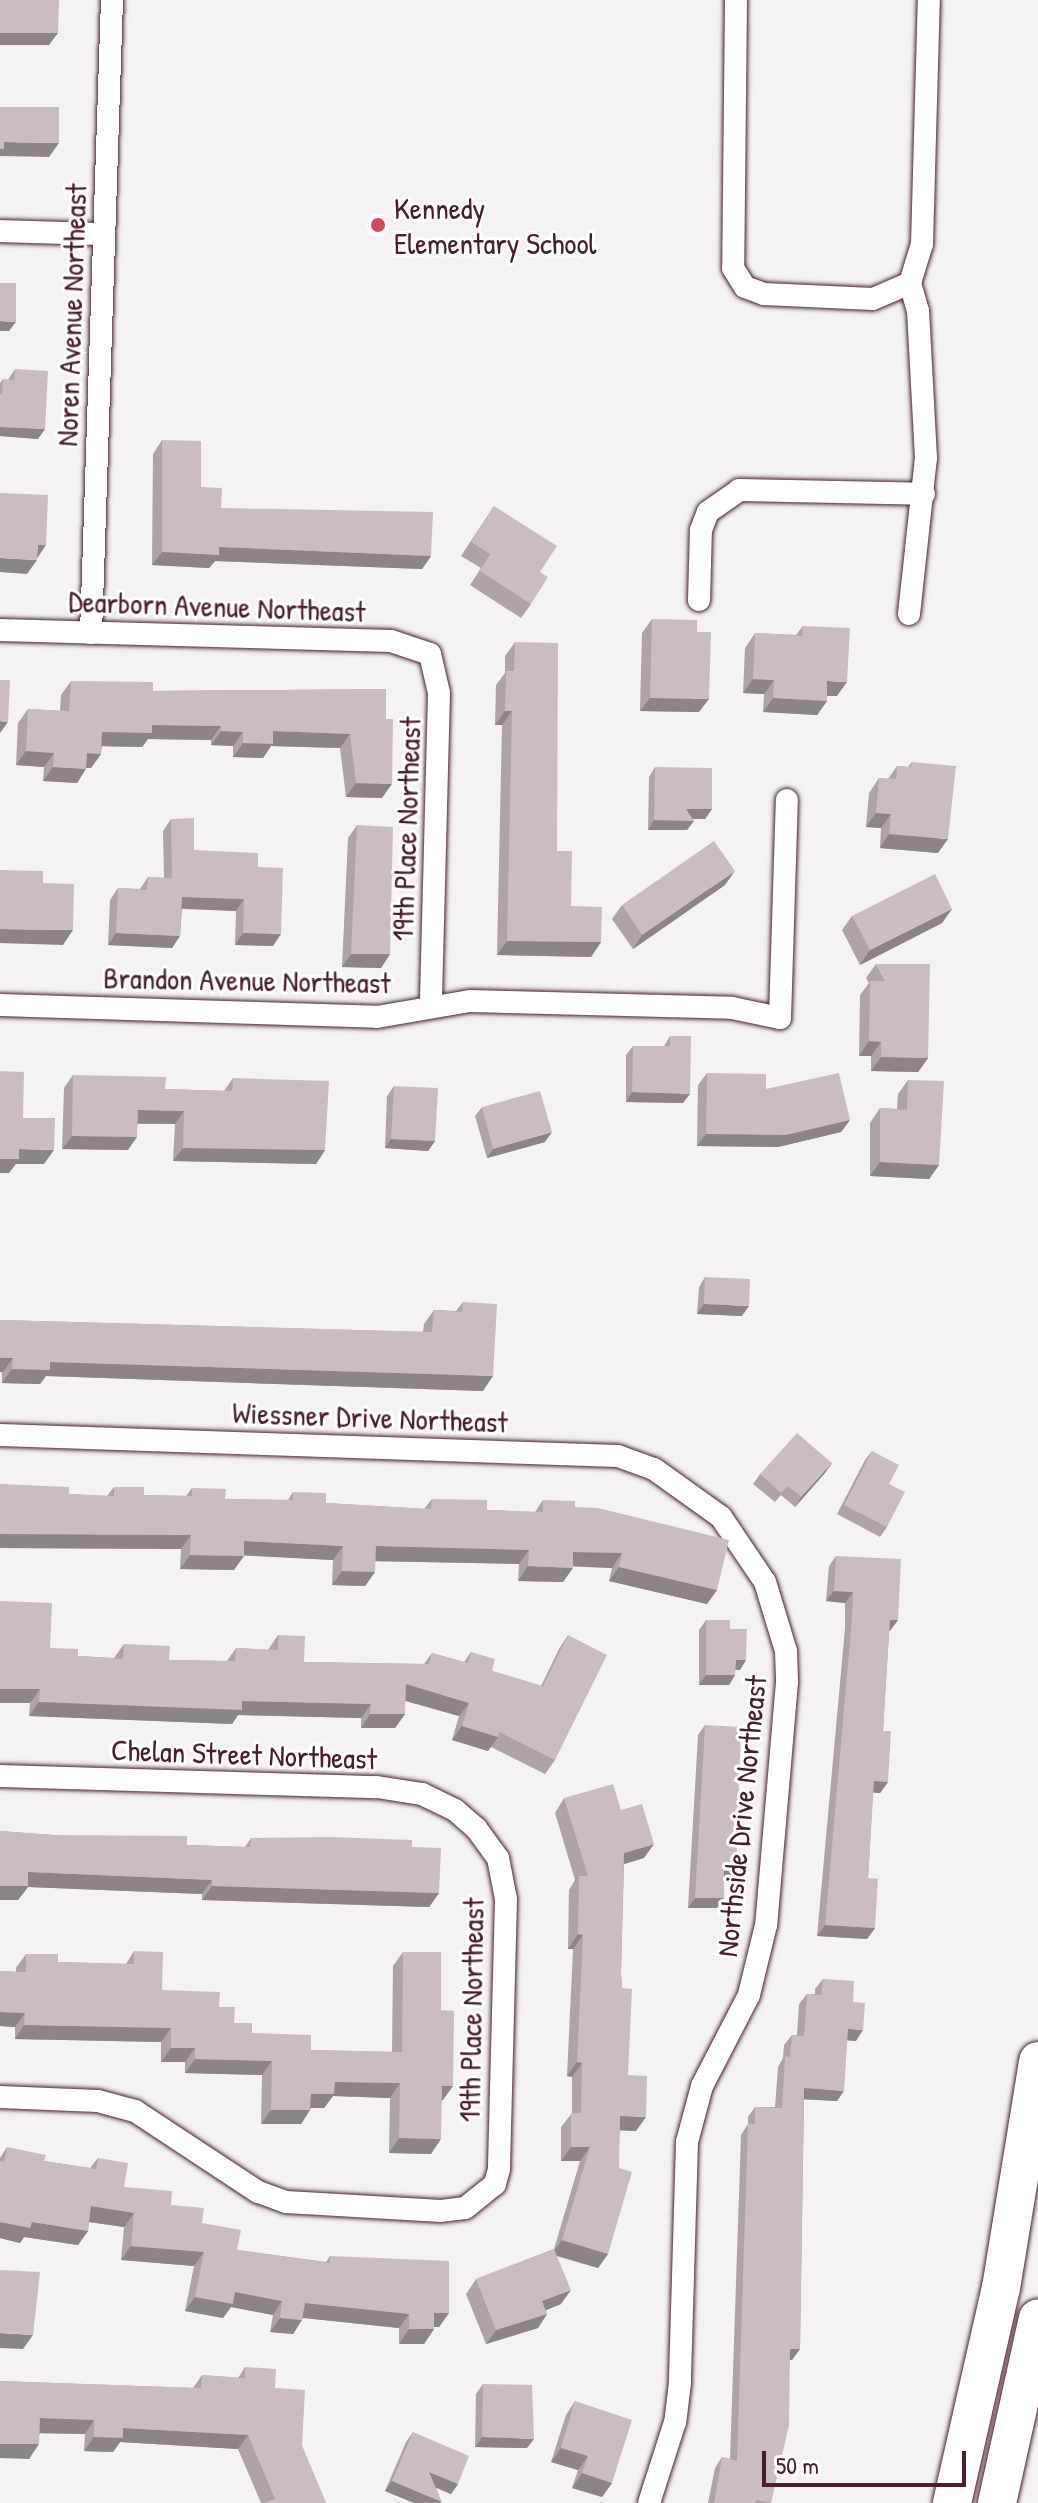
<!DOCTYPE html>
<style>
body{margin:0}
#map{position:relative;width:1038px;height:2503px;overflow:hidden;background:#f4f2f2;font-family:"Patrick Hand",sans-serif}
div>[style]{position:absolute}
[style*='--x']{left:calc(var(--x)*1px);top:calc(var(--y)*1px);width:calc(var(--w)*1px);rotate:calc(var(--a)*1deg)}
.roads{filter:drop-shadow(0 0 2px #4a1f2b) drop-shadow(0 0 2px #4a1f2b)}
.minor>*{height:22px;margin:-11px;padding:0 11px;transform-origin:11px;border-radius:11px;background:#fff}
.trunk>*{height:38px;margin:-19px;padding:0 19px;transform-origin:19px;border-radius:19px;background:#fff}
.wall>*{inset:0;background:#aea3a6}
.shaded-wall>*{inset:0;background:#8d8487}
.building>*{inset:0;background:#cabdc1}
.dots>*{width:22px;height:22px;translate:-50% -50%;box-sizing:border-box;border:4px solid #fff;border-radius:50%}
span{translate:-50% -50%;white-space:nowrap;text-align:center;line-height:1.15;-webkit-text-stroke:6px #fff;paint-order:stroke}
.poi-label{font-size:30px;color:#4a1f2b}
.left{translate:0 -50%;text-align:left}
.street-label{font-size:30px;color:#4a1f2b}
.scale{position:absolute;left:762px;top:2451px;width:204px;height:36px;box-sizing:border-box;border:4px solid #4a1f2b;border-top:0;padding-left:10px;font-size:24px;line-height:28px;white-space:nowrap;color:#4a1f2b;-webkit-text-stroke:6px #fff;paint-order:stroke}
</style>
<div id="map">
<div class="roads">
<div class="minor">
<div style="--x:736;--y:0;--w:268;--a:90.6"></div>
<div style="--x:733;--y:268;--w:22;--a:58"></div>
<div style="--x:745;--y:287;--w:20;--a:20"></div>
<div style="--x:764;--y:294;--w:109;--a:2.6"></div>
<div style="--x:873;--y:299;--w:40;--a:-23.4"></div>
<div style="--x:910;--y:283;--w:41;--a:-72.9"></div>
<div style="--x:922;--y:244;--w:244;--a:-88.4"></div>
<div style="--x:0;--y:231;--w:104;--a:1.7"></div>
<div style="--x:699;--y:600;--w:70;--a:-88.4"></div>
<div style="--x:701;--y:530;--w:19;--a:-69"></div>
<div style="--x:708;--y:512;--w:38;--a:-35"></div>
<div style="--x:739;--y:490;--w:185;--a:1.2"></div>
<div style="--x:909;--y:614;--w:157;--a:-83.8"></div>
<div style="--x:926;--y:458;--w:147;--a:-93.1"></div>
<div style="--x:918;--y:311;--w:29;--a:-106"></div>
<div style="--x:0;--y:630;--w:391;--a:1.6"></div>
<div style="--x:391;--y:641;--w:41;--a:18.4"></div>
<div style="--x:430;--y:654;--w:40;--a:77"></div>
<div style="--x:439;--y:693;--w:314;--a:91.5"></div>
<div style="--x:91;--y:633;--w:633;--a:-88.1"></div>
<div style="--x:0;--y:1005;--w:377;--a:1.8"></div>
<div style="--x:377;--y:1017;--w:94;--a:-9.8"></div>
<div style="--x:470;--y:1001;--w:262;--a:1.5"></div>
<div style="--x:732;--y:1008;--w:49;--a:11.8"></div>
<div style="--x:780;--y:1018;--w:218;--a:-88.2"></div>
<div style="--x:0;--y:1435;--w:618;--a:1.95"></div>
<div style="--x:618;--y:1456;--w:38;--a:20"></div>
<div style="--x:654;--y:1469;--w:82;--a:35.6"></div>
<div style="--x:721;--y:1517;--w:78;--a:55.9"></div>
<div style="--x:765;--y:1582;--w:72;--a:73.1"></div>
<div style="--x:786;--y:1651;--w:31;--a:88"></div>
<div style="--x:787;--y:1682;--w:244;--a:94.9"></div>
<div style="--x:766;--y:1925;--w:72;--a:103.7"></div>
<div style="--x:749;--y:1995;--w:102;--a:117.3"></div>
<div style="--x:702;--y:2086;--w:58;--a:105"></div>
<div style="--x:687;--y:2142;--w:241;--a:91.7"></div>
<div style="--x:680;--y:2383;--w:39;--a:97"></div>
<div style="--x:675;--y:2422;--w:85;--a:107.8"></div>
<div style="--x:0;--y:1776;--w:377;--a:1.7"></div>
<div style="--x:377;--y:1787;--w:46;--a:8.8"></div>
<div style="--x:422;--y:1794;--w:37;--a:26"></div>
<div style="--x:455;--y:1810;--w:28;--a:41"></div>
<div style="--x:476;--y:1828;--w:37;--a:54"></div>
<div style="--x:498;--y:1858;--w:42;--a:79"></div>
<div style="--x:506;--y:1899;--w:270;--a:91.5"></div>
<div style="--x:499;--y:2169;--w:16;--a:105"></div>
<div style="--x:495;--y:2184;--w:38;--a:141"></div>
<div style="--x:465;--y:2208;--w:24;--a:173"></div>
<div style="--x:441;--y:2211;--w:155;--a:-176.7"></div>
<div style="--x:286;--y:2202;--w:30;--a:-160"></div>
<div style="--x:258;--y:2192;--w:147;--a:-146.6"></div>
<div style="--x:135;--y:2111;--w:38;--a:-165"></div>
<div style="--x:98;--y:2101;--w:98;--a:-177.7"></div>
</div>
<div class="trunk">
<div style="--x:952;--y:2503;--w:221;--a:-77.2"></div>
<div style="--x:1001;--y:2288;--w:230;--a:-80.7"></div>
<div style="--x:997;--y:2503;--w:189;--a:-77.5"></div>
</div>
</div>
<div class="wall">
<div style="clip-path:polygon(15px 369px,38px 439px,0 436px,0 383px,3px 379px,8px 380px)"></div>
<div style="clip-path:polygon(162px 440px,201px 487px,221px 508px,431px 556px,422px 569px,215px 561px,209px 568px,152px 565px,153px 454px)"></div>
<div style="clip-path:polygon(494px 506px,531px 604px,521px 618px,470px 585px,481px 568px,461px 556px)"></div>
<div style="clip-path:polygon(652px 619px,699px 712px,640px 711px,642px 633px)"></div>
<div style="clip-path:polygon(803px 626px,837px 696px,827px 696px,827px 701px,817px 715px,763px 712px,764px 694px,743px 693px,745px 648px,755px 633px,796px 635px)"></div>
<div style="clip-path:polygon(515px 642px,557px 851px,571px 906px,601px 942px,591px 957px,497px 955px,502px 725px,495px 725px,496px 685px,505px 673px,505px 656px)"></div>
<div style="clip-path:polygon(71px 681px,153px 691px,386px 689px,382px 798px,346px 797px,340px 748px,271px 746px,263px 758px,233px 757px,233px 746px,211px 745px,211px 740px,148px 739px,142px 747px,102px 746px,101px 754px,91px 768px,86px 768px,77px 783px,43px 781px,44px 767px,16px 765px,18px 723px,28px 709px,60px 711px,61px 695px)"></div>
<div style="clip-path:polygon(912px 762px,938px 853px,880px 848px,881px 828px,866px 827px,869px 793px,879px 778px,888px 779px,897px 766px,908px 767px)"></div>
<div style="clip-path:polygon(655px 767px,712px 809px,705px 819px,693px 819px,687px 830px,648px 830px,649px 777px)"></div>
<div style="clip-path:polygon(171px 819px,194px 850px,258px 867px,273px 946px,235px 945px,236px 911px,182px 909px,180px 936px,172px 948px,108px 945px,110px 900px,118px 888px,140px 889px,148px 877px,164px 878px,163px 831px)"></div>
<div style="clip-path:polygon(357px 825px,390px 954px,381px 968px,342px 967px,348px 838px)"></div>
<div style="clip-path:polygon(725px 885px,633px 949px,612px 919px,622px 905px)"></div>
<div style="clip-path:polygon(952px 909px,942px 923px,860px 965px,842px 930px,852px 916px)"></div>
<div style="clip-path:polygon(876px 964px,928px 1058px,918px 1072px,871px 1071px,871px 1056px,859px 1056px,860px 995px,869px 983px,866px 978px)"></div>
<div style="clip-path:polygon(670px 1036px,683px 1103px,626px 1102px,626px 1055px,633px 1046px,664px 1046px)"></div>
<div style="clip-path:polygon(707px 1073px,766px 1089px,850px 1120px,841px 1132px,778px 1147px,697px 1146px,698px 1085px)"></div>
<div style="clip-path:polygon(73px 1075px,165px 1089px,224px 1091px,233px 1078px,325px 1150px,316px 1164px,173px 1161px,175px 1124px,138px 1124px,128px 1150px,62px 1149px,64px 1088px)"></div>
<div style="clip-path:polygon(908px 1080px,939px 1165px,929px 1179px,870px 1176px,870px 1123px,880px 1108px,897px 1109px,898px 1094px)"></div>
<div style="clip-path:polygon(394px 1086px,435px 1141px,428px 1151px,385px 1148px,387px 1096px)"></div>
<div style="clip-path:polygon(482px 1107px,545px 1142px,487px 1158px,475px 1116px)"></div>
<div style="clip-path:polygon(705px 1277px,742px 1316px,697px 1314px,699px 1287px)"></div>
<div style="clip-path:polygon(463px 1302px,483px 1391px,46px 1376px,40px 1384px,2px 1383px,0 1320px,423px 1332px,424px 1324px,434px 1310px,456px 1311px)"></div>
<div style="clip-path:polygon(872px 1451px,889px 1484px,887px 1527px,880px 1537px,837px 1514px,865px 1460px)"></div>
<div style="clip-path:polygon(832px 1463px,825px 1473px,795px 1507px,781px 1495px,775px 1502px,753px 1484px,760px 1474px)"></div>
<div style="clip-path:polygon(0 1484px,69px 1494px,107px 1496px,114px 1487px,144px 1495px,186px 1496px,192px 1488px,225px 1499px,288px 1500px,293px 1492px,326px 1503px,424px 1509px,432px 1499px,487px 1510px,535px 1512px,543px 1500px,575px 1507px,717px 1590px,707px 1604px,609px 1581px,612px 1568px,573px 1566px,563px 1582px,518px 1581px,519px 1564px,375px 1561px,375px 1572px,365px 1586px,332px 1585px,333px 1560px,244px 1555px,234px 1570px,180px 1569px,181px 1549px,0 1548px)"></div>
<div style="clip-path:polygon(836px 1556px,898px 1620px,889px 1631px,883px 1731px,888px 1782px,880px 1793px,873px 1792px,868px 1878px,875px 1928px,867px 1939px,817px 1936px,845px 1628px,845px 1603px,826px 1601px,829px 1566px)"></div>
<div style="clip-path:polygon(706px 1620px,730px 1629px,746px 1660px,740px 1670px,735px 1670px,735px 1675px,729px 1685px,699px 1685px,699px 1630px)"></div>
<div style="clip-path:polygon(278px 1635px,304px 1662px,424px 1664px,432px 1653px,464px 1662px,471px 1652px,492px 1671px,541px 1686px,559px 1649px,568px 1635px,555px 1760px,545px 1774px,491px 1747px,488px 1751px,452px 1740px,459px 1716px,405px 1701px,405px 1714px,395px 1728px,361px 1728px,361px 1718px,238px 1715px,232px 1724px,29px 1716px,30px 1703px,50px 1648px,78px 1656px,114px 1658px,124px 1644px,169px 1660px,227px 1661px,236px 1648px,268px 1650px)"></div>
<div style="clip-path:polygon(705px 1725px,729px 1881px,724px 1881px,717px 1908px,688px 1908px,698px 1735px)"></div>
<div style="clip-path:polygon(564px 1798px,621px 1810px,644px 1858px,624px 1864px,621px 1973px,628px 2075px,636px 2131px,620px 2130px,608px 2254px,598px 2268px,556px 2256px,561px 2304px,546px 2310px,547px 2314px,538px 2328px,486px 2344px,466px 2294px,476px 2279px,554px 2249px,580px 2161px,561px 2161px,561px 2127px,572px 2113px,572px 2077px,567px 2076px,573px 1949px,568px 1949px,569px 1890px,575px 1880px,555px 1813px)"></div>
<div style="clip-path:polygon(0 1831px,187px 1845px,245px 1847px,251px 1838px,412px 1847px,439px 1893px,429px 1907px,202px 1900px,202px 1894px,28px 1887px,18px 1900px)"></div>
<div style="clip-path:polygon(134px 1951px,162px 1990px,219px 2007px,234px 2023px,252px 2033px,311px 2050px,392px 2052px,393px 1966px,403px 1952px,441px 2010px,443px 2100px,442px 2100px,431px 2154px,389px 2153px,390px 2098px,333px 2096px,324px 2108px,311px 2108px,310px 2110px,301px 2124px,261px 2124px,262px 2075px,185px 2073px,185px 2062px,161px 2062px,161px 2042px,15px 2039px,15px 2027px,0 2026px,0 1971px,16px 1972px,16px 1968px,26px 1954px,58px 1962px,126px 1964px)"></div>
<div style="clip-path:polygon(823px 1979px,853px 2002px,856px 2041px,847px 2040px,837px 2101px,804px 2099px,800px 2349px,792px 2360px,790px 2360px,771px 2503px,708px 2503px,715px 2468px,722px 2457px,730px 2459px,741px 2135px,748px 2124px,748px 2117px,755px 2107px,775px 2107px,778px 2067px,783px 2058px,784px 2045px,792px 2035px,797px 2035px,799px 2004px,807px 1994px,815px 1994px,815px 1989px)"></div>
<div style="clip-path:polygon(7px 2147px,44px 2161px,90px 2168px,98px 2158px,124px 2187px,171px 2205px,202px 2223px,237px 2250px,326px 2262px,330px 2256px,449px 2313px,439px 2327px,434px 2327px,434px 2329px,424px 2344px,399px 2344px,399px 2328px,303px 2318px,293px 2334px,270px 2332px,273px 2315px,231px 2307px,223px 2318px,185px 2311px,194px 2266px,121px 2260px,124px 2227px,89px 2222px,88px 2231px,78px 2245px,24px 2237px,20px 2243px,0 2238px,0 2158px)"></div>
<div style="clip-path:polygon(245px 2367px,275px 2388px,302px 2446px,326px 2503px,261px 2503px,238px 2449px,120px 2442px,113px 2452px,84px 2451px,85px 2434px,40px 2433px,29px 2459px,0 2381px,193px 2388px,202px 2375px,238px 2378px)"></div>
<div style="clip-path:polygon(483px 2384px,527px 2448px,475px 2447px,476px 2394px)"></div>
<div style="clip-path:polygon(575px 2401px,612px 2483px,602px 2497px,572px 2488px,578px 2470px,551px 2462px,566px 2415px)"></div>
<div style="clip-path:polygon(413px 2432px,458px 2484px,451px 2494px,436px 2487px,441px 2503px,414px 2503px,385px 2491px,406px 2442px)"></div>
</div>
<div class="shaded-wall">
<div style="clip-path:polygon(0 33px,58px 33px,49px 45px,0 45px)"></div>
<div style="clip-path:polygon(4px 142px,59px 143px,49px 157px,0 156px,0 148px)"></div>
<div style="clip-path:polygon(0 321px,16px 322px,9px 331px,0 331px)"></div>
<div style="clip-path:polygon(0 427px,45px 429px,38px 439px,0 436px)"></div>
<div style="clip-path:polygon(38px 545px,46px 545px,36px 560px)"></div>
<div style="clip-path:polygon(219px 547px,431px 556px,422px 569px,215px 561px,209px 568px,152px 565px,162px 552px)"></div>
<div style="clip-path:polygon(0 558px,37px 560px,27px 574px,0 572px)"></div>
<div style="clip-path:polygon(753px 679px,774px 680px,764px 694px,743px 693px)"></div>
<div style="clip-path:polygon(827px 681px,847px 682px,837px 696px,817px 696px)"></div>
<div style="clip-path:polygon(650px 698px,709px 699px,699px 712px,640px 711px)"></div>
<div style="clip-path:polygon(773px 698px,827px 701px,817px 715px,763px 712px)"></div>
<div style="clip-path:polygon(505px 711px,512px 711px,502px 725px,495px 725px)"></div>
<div style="clip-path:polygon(0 721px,8px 722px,0 733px)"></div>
<div style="clip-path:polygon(152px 725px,221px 726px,211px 740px,148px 739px,142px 747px,92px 746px,102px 732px)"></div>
<div style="clip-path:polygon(221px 731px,243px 732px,233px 746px,211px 745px)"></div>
<div style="clip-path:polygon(273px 731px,350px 734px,340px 748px,271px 746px,263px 758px,233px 757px,243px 743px)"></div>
<div style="clip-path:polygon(26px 751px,54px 753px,44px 767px,16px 765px)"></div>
<div style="clip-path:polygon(87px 753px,101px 754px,91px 768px,77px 768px)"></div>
<div style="clip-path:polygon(53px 767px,86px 769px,77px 783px,43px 781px)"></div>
<div style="clip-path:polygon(356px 783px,392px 784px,382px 798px,346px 797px)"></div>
<div style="clip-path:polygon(686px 809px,712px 809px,705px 819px,679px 819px)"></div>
<div style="clip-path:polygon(876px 813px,891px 814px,881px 828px,866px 827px)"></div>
<div style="clip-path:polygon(654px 820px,694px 821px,687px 830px,648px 830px)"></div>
<div style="clip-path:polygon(889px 834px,948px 839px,938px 853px,880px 848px)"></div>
<div style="clip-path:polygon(735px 871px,725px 885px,633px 949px,642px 935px)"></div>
<div style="clip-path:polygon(182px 897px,244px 899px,236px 911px,174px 908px)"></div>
<div style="clip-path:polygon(952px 909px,942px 923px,860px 965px,870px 950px)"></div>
<div style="clip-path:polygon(0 929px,73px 930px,63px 945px,0 943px)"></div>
<div style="clip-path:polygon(116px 933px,180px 936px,172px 948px,108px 945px)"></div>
<div style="clip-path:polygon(243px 933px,281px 934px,273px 946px,235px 945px)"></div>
<div style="clip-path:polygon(507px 941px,601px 942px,591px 957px,497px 955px)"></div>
<div style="clip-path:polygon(351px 954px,390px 954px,381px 968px,342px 967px)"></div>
<div style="clip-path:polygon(869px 1041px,881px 1042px,871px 1056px,859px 1056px)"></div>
<div style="clip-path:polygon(881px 1057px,928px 1058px,918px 1072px,871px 1071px)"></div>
<div style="clip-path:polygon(632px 1092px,690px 1094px,683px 1103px,626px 1102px)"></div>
<div style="clip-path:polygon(138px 1110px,184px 1111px,175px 1124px,129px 1123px)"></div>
<div style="clip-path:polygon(850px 1120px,841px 1132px,778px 1147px,697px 1146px,706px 1134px)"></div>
<div style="clip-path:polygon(552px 1132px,545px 1142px,487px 1158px,493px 1149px)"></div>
<div style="clip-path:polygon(72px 1136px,137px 1137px,128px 1150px,62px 1149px)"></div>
<div style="clip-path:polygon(391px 1139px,435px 1141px,428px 1151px,385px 1148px)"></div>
<div style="clip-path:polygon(183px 1148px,325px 1150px,316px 1164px,173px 1161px)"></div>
<div style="clip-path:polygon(19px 1149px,54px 1150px,44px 1164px,16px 1164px,9px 1173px,0 1173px,0 1159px)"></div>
<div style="clip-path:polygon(880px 1162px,939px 1165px,929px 1179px,870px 1176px)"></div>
<div style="clip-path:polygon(704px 1304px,749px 1306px,742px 1316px,697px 1314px)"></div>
<div style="clip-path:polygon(0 1358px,13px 1358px,3px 1372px,0 1372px)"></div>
<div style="clip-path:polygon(50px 1362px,493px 1376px,483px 1391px,46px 1376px,40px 1384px,2px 1383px,12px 1369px)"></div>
<div style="clip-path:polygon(832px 1463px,825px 1473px,795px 1507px,801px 1497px)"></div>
<div style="clip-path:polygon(0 1534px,191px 1535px,181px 1549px,0 1548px)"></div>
<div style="clip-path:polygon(244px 1541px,343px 1546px,333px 1560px,234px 1555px)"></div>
<div style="clip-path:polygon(376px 1546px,529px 1550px,519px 1564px,366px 1561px)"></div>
<div style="clip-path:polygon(573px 1552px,622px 1553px,612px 1568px,563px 1566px)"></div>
<div style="clip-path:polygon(190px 1555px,244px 1556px,234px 1570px,180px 1569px)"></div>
<div style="clip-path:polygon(528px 1566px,573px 1568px,563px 1582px,518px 1581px)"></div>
<div style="clip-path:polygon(619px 1567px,717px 1590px,707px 1604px,609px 1581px)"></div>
<div style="clip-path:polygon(342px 1571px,375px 1572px,365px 1586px,332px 1585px)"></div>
<div style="clip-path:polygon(834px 1591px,853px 1592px,845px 1603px,826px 1601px)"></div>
<div style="clip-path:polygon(890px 1620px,898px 1620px,890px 1631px,882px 1631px)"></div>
<div style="clip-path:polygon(736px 1660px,746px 1660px,740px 1670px,729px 1669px)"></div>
<div style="clip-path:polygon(706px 1675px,735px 1675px,729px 1685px,699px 1685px)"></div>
<div style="clip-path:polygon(406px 1684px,469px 1703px,459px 1716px,396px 1698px)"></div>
<div style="clip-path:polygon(0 1689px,40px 1689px,30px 1703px,0 1703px)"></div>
<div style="clip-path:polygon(242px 1701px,371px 1704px,361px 1718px,238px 1715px,232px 1724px,29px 1716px,39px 1702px)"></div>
<div style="clip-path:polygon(370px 1714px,405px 1714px,395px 1728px,361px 1728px)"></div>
<div style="clip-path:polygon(462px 1726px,498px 1737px,488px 1751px,452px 1740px)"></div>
<div style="clip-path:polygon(874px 1781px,888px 1782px,880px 1793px,866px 1792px)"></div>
<div style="clip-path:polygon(654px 1844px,644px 1858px,614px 1867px,624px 1853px)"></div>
<div style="clip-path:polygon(724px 1871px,736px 1871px,729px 1881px,717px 1881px)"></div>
<div style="clip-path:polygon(28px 1872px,212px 1880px,202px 1894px,28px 1887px,18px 1900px,0 1900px,0 1886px)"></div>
<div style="clip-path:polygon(212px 1886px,439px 1893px,429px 1907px,202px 1900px)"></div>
<div style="clip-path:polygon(695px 1898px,724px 1898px,717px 1908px,688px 1908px)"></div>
<div style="clip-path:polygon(825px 1925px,875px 1928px,867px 1939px,817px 1936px)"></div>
<div style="clip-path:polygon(578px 1934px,583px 1935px,573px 1949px,568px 1949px)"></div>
<div style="clip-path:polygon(0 2012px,25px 2013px,15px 2027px,0 2026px)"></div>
<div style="clip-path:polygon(24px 2025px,171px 2028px,161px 2042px,15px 2039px)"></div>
<div style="clip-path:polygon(848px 2029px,863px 2030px,856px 2041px,841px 2040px)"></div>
<div style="clip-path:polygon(171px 2048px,195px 2048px,185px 2062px,161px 2062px)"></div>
<div style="clip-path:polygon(195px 2059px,272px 2061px,262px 2075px,185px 2073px)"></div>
<div style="clip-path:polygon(577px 2062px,582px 2063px,572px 2077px,567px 2076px)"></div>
<div style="clip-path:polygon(335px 2082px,400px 2083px,390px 2098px,333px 2096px,324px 2108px,301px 2108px,311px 2094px)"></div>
<div style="clip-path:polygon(442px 2086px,453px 2086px,443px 2100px,432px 2100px)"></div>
<div style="clip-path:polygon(804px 2088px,844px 2091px,837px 2101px,797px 2099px)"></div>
<div style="clip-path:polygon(271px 2110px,310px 2110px,301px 2124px,261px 2124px)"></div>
<div style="clip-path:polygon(620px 2116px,646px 2117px,636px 2131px,610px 2130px)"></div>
<div style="clip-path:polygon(399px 2138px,441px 2139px,431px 2154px,389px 2153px)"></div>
<div style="clip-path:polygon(571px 2147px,590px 2147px,580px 2161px,561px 2161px)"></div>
<div style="clip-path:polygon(91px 2206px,134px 2213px,124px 2227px,82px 2221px)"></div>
<div style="clip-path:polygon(0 2222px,32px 2222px,88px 2231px,78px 2245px,24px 2237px,20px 2243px,0 2238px)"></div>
<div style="clip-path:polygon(562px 2240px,608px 2254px,598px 2268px,552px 2254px)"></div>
<div style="clip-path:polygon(131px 2246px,204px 2252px,194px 2266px,121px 2260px)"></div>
<div style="clip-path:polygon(571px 2290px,561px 2304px,532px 2316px,542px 2301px)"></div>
<div style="clip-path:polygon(235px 2292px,282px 2301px,273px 2315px,231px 2307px,223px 2318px,185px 2311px,195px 2297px)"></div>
<div style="clip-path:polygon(305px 2303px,409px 2314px,399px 2328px,295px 2317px)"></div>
<div style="clip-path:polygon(434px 2313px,449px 2313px,439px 2327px,424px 2327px)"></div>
<div style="clip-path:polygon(547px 2314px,538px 2328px,486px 2344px,496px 2330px)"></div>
<div style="clip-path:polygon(280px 2318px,302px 2320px,293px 2334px,270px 2332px)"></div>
<div style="clip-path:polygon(409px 2329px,434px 2329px,424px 2344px,399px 2344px)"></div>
<div style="clip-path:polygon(0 2333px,33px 2335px,23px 2349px,0 2348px)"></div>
<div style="clip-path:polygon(790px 2349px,800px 2349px,792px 2360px,783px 2360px)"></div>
<div style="clip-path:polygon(40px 2418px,94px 2420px,85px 2434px,30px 2433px)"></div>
<div style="clip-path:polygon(123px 2428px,248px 2435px,238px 2449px,120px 2442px,113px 2452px,84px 2451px,94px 2437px)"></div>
<div style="clip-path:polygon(482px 2437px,534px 2439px,527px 2448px,475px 2447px)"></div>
<div style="clip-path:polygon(0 2444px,39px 2444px,29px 2459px,0 2458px)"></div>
<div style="clip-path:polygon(561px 2448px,588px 2456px,578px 2470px,551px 2462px)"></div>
<div style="clip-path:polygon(429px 2472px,458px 2484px,451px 2494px,422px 2482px)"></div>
<div style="clip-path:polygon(582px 2473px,612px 2483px,602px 2497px,572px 2488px)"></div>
<div style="clip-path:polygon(392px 2481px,442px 2502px,414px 2503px,385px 2491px)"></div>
</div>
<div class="building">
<div style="clip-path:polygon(0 0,59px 0,58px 33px,0 33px)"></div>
<div style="clip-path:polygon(0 107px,59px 107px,59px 143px,4px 142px,4px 149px,0 149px)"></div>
<div style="clip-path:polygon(0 283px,16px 283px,16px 322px,0 321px)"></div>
<div style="clip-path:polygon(15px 369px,48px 371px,45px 429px,0 427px,0 394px,2px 394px,3px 379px,14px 380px)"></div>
<div style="clip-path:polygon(162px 440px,201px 441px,201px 487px,222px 488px,221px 508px,433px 512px,431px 556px,219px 547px,219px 555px,162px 552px)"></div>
<div style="clip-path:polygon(0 493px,48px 495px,46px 545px,38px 545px,37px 560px,0 558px)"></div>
<div style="clip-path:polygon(494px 506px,557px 546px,540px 572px,548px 577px,531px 604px,480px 571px,490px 554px,471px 542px)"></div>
<div style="clip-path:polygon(652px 619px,697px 620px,697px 632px,711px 632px,709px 699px,650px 698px)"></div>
<div style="clip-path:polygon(803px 626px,850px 628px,847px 682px,827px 681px,827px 701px,773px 698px,774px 680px,753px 679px,755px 633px,802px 636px)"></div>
<div style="clip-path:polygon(515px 642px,558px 643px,557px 851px,572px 851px,571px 906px,602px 907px,601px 942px,507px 941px,512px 711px,505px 711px,506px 671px,514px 671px)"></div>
<div style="clip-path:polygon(0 680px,10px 680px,8px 722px,0 721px)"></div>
<div style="clip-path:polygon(71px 681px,153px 682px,153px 691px,386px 689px,386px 719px,393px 719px,392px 784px,356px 783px,350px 734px,273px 731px,273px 744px,243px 743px,243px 732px,221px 731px,221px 726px,152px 725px,152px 733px,102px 732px,101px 754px,87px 753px,86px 769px,53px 767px,54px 753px,26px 751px,28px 709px,69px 711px)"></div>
<div style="clip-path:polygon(912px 762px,956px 766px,948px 839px,889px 834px,891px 814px,876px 813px,879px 778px,896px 779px,897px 766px,911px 767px)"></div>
<div style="clip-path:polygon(655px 767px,712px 768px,712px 809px,686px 809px,694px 821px,654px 820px)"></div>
<div style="clip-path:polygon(194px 818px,194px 850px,258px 853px,258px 867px,283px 868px,281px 934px,243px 933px,244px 899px,182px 897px,180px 936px,116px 933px,118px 888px,147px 890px,148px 877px,172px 878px,171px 819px)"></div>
<div style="clip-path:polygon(357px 825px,393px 827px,390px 954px,351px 954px)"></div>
<div style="clip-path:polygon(714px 841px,735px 871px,642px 935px,622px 905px)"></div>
<div style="clip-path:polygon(0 870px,43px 871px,43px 883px,74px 884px,73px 930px,0 929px)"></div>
<div style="clip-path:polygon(935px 874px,952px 909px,870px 950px,852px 916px)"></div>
<div style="clip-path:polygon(876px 964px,930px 964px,928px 1058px,881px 1057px,881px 1042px,869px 1041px,870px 981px,885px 981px)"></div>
<div style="clip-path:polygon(670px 1036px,691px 1036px,690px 1094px,632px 1092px,633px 1046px,670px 1046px)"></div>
<div style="clip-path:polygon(0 1071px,24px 1072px,23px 1118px,55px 1118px,54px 1150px,19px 1149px,19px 1159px,0 1159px)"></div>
<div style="clip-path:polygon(707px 1073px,766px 1074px,766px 1089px,839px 1073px,850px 1120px,786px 1135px,706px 1134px)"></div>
<div style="clip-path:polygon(73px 1075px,166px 1077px,165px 1089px,232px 1091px,233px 1078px,329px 1081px,325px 1150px,183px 1148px,184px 1111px,138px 1110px,137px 1137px,72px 1136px)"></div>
<div style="clip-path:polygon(908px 1080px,944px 1081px,939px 1165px,880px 1162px,880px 1108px,907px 1110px)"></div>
<div style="clip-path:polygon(394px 1086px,438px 1088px,435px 1141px,391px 1139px)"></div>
<div style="clip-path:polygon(540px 1091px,552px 1132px,493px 1149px,482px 1107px)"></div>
<div style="clip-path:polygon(705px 1277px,750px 1279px,749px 1306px,704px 1304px)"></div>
<div style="clip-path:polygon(463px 1302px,497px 1304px,493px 1376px,50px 1362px,50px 1370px,12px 1369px,13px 1358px,0 1358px,0 1320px,432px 1332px,434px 1310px,462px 1312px)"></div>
<div style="clip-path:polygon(797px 1433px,832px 1463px,801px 1497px,788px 1486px,781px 1493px,760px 1474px)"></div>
<div style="clip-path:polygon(872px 1451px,899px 1465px,889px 1484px,905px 1492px,887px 1527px,844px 1505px)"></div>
<div style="clip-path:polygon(0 1484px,69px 1487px,69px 1494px,114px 1496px,114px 1487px,144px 1487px,144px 1495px,192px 1496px,192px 1488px,226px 1489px,225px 1499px,293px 1500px,293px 1492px,326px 1493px,326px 1503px,431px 1509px,432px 1499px,487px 1500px,487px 1510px,543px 1512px,543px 1500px,575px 1501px,575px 1507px,598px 1508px,729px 1540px,717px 1590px,619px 1567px,622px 1553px,573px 1552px,573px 1568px,528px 1566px,529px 1550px,376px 1546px,375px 1572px,342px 1571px,343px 1546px,244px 1541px,244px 1556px,190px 1555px,191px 1535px,0 1534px)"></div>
<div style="clip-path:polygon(836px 1556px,901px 1559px,898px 1620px,890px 1620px,883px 1731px,891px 1731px,888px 1782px,874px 1781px,868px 1878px,878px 1879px,875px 1928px,825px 1925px,852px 1618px,853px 1592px,834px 1591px)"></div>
<div style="clip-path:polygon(0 1601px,52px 1603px,50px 1648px,78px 1649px,78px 1656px,123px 1659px,124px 1644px,170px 1646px,169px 1660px,235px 1661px,236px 1648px,278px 1650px,278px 1635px,305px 1636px,304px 1662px,429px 1664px,432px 1653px,468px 1663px,471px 1652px,495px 1659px,492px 1671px,543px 1686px,568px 1635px,607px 1655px,555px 1760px,499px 1732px,498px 1737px,462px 1726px,469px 1703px,406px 1684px,405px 1714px,370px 1714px,371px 1704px,242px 1701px,242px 1710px,39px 1702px,40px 1689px,0 1689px)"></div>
<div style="clip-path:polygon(706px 1620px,730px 1620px,730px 1629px,747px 1629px,746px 1660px,736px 1660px,735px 1675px,706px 1675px)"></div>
<div style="clip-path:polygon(705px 1725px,741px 1727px,736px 1871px,724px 1871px,724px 1898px,695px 1898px)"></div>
<div style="clip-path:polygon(613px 1784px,621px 1810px,642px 1804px,654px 1844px,624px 1853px,621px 1973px,622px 1988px,632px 1989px,628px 2075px,647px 2076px,646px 2117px,620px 2116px,619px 2168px,632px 2172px,608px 2254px,562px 2240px,590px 2147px,571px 2147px,571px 2113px,581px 2113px,582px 2063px,577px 2062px,583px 1935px,578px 1934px,579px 1876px,588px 1876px,564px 1798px)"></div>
<div style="clip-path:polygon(0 1831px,53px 1835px,187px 1836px,187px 1845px,250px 1847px,251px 1838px,331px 1837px,412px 1840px,412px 1847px,441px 1848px,439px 1893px,212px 1886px,212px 1880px,28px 1872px,28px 1886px,0 1886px,0 1890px)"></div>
<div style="clip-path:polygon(134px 1951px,163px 1952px,162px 1990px,220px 1992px,219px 2007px,235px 2007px,234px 2023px,252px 2023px,252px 2033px,311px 2035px,311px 2050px,402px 2052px,403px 1952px,441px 1952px,441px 2010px,454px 2011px,453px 2086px,442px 2086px,441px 2139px,399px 2138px,400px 2083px,335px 2082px,334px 2094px,311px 2094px,310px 2110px,271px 2110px,272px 2061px,195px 2059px,195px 2048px,171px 2048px,171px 2028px,24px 2025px,25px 2013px,0 2012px,0 1971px,26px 1972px,26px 1954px,58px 1954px,58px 1962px,134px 1964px)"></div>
<div style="clip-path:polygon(823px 1979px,854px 1981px,853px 2002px,865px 2003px,863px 2030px,848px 2029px,844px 2091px,804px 2088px,800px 2349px,790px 2349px,789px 2425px,771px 2503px,756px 2500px,755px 2503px,714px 2503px,722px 2457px,737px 2461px,748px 2124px,755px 2124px,755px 2107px,782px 2108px,785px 2056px,790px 2057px,792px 2035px,804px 2036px,807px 1994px,821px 1995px)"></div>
<div style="clip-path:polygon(7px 2147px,46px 2155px,44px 2161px,96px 2169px,98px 2158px,128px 2163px,124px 2187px,172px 2191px,171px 2205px,204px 2208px,202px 2223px,241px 2230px,237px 2250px,330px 2263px,330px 2256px,449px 2261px,449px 2313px,434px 2313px,434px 2329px,409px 2329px,409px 2314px,305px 2303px,302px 2320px,280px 2318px,282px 2301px,235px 2292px,233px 2304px,195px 2297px,204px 2252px,131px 2246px,134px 2213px,91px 2206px,88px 2231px,32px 2222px,30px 2228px,0 2222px,0 2161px,4px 2162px)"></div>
<div style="clip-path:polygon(554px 2249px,571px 2290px,542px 2301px,547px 2314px,496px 2330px,476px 2279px)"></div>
<div style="clip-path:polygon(0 2270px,40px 2272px,33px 2335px,0 2333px)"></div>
<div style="clip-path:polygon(245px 2367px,276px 2369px,275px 2388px,305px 2390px,302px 2446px,326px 2503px,264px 2503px,275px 2499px,248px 2435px,123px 2428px,123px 2438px,94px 2437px,94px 2420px,40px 2418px,39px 2444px,0 2444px,0 2381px,201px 2388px,202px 2375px,245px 2378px)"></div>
<div style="clip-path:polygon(483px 2384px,532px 2385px,534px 2439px,482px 2437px)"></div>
<div style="clip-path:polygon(575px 2401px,632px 2420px,612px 2483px,582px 2473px,588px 2456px,561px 2448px)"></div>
<div style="clip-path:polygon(413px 2432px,469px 2456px,458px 2484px,429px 2472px,442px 2502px,392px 2481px)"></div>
</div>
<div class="dots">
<div style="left:378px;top:225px;background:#d1495b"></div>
</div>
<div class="poi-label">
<span class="left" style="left:394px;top:225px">Kennedy<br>Elementary School</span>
</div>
<div class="street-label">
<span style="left:71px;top:315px;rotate:-88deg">Noren Avenue Northeast</span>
<span style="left:217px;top:606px;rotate:2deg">Dearborn Avenue Northeast</span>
<span style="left:406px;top:829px;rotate:-88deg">19th Place Northeast</span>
<span style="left:247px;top:980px;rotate:1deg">Brandon Avenue Northeast</span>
<span style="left:370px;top:1417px;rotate:2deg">Wiessner Drive Northeast</span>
<span style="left:244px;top:1754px;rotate:2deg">Chelan Street Northeast</span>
<span style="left:741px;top:1816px;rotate:-84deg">Northside Drive Northeast</span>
<span style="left:471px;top:2010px;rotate:-89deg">19th Place Northeast</span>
</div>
<div class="scale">50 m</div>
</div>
